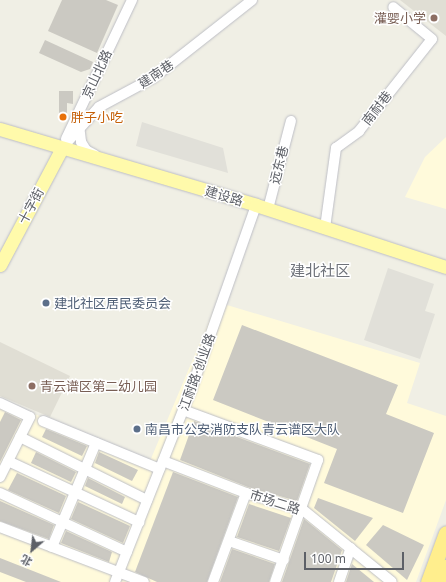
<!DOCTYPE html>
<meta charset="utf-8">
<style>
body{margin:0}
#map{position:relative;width:446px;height:582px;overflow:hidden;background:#f0efe5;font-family:"Noto Sans","Noto Sans SC",sans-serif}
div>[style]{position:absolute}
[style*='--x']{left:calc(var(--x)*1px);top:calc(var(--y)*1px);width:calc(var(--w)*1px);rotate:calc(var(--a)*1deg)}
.commercial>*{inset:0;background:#fffadb}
.industrial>*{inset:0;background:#e1e0d9}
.education>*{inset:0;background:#e0ded4}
.building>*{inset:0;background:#cbc9c2}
.roads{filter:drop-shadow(0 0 1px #bdbec5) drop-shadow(0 0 1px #bdbec5)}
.minor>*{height:10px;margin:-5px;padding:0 5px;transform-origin:5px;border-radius:5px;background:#fff}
.major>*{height:13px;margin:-6.5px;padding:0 6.5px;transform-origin:6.5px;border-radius:6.5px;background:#fffaab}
.highway>*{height:15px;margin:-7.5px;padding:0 7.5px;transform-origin:7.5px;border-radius:7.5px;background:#ffee8d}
.dots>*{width:11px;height:11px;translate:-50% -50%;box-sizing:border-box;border:2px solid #fff;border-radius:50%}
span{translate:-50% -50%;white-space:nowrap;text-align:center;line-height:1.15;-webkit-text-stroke:3px #fff;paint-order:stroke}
.education-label{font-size:13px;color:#785e54}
.right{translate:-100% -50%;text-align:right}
.left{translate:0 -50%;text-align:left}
.street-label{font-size:13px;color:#5d6067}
.food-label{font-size:13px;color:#c56008}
.service-label{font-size:13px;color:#4e5e75}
.quarter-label{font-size:15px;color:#6e7279}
.north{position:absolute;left:12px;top:530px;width:40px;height:40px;-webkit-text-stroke:3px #fff;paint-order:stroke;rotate:208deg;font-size:11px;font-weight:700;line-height:16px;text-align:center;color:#5d6067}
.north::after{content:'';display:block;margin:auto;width:14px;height:18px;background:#5d6067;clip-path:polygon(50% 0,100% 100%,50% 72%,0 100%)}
.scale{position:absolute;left:304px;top:552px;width:100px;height:18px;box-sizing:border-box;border:2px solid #5d6067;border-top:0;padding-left:5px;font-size:12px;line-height:14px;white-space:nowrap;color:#5d6067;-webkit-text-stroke:3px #fff;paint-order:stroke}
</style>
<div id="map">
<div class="commercial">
<div style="clip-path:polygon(446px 137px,446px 209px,405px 197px,425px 157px)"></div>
<div style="clip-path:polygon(217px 302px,420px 363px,407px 403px,446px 416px,446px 500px,416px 582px,0 582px,0 400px,150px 461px)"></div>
</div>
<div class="industrial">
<div style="clip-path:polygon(142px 122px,223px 148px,228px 173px,136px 146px)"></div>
<div style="clip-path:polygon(388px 268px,434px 284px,425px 311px,435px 314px,420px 359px,364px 340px)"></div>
</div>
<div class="education">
<div style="clip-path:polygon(400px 0,446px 0,446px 36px)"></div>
<div style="clip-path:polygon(0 342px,70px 376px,50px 417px,0 396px)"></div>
</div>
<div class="building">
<div style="clip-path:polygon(62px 0,106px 0,118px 5px,97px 53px,48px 31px)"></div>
<div style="clip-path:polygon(45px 40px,93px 62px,90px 69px,81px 72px,39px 53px)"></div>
<div style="clip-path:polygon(59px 91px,73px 91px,73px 104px,67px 103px,67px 113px,59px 113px)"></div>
<div style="clip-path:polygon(242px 325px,398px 385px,386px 414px,434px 433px,403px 513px,324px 483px,337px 449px,213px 400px)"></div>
<div style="clip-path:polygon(5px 412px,21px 420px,0 462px,0 422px)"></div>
<div style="clip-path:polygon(194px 421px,310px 464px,297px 501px,248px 487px,180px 460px)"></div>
<div style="clip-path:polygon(46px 429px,87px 446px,82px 456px,42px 437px)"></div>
<div style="clip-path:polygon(36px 452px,76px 472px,71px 482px,31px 463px)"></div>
<div style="clip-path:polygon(99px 452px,138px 470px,132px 481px,95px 463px)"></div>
<div style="clip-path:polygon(173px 472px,238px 497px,207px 582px,157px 582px,135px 572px)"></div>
<div style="clip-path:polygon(17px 473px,66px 496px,59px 513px,8px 490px)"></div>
<div style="clip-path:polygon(88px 478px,125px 497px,122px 504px,85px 486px)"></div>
<div style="clip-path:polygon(318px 498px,373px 518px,355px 541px,314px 508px)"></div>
<div style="clip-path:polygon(0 501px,54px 525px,49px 539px,0 521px)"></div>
<div style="clip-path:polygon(78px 502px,130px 526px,123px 543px,71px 519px)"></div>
<div style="clip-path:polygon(249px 504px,291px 518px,279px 551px,237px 537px)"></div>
<div style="clip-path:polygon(304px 519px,342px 550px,331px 582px,282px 582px)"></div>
<div style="clip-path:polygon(383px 525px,424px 545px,407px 580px,366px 545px)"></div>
<div style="clip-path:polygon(66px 531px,112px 552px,109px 562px,61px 543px)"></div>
<div style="clip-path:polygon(232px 549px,275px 564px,269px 582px,220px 582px)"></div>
<div style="clip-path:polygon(0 558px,61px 582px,26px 582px,0 572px)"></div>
<div style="clip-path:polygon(352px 564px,374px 582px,346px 582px)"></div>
</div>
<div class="roads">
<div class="minor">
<div style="--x:79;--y:125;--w:17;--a:83"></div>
<div style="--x:81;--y:142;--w:9;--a:58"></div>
<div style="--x:86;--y:150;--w:10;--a:29"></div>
<div style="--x:66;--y:139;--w:154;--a:-64.6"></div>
<div style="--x:62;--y:148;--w:55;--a:-47.9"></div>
<div style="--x:99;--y:107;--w:61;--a:-28.2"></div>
<div style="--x:153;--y:78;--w:126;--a:-38.2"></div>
<div style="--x:268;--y:209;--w:91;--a:-75.4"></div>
<div style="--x:325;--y:228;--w:81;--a:-82.2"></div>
<div style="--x:336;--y:148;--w:29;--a:-36"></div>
<div style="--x:359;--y:131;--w:117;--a:-51.6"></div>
<div style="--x:432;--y:39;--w:50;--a:-140.6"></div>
<div style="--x:0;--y:403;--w:33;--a:25"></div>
<div style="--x:30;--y:417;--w:67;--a:116.6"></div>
<div style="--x:183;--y:410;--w:144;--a:20.3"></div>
<div style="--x:318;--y:460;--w:129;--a:109.4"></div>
<div style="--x:43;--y:421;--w:126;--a:22.3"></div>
<div style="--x:20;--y:437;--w:142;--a:26.4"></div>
<div style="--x:8;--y:461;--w:145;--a:25"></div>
<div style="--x:163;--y:461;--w:89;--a:21.1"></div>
<div style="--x:246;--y:493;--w:59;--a:16.6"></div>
<div style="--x:303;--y:510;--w:114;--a:39"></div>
<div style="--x:0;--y:493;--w:140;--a:24.9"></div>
<div style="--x:0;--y:527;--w:154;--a:20.9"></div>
<div style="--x:229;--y:541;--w:58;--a:19.1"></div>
<div style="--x:52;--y:547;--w:113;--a:-67.1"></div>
<div style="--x:115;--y:582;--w:206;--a:-68.4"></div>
<div style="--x:191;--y:390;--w:196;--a:-70.6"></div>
<div style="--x:213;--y:582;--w:95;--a:-69.7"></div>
<div style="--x:339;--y:582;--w:36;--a:-71"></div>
</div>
<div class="major">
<div style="--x:0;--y:129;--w:267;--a:16.5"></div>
<div style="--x:256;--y:205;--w:200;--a:18.1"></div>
<div style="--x:0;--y:265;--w:132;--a:-62.1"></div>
</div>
<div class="highway">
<div style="--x:428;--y:582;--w:52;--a:-69.8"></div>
<div style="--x:441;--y:582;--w:16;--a:-72"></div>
</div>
</div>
<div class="dots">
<div style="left:434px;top:18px;background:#8d6e63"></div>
<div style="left:63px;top:117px;background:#e8710a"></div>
<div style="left:46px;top:303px;background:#5c6f8a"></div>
<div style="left:32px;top:386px;background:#8d6e63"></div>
<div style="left:137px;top:429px;background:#5c6f8a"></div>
</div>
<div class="education-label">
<span class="right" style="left:426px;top:18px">灌婴小学</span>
<span class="left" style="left:40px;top:386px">青云谱区第二幼儿园</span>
</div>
<div class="street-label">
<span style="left:97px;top:74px;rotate:-65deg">京山北路</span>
<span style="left:156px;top:74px;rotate:-34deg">建南巷</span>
<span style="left:377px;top:108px;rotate:-52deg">南耐巷</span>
<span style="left:279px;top:165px;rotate:-76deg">远东巷</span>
<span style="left:224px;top:196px;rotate:16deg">建设路</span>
<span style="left:31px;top:206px;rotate:-62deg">十字街</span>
<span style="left:197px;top:372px;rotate:-70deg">江耐路·创业路</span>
<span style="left:275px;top:502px;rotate:18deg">市场二路</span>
</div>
<div class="food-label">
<span class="left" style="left:71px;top:117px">胖子小吃</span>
</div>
<div class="service-label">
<span class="left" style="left:54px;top:303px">建北社区居民委员会</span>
<span class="left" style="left:145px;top:429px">南昌市公安消防支队青云谱区大队</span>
</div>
<div class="quarter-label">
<span style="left:320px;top:271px">建北社区</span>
</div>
<div class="north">北</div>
<div class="scale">100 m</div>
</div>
